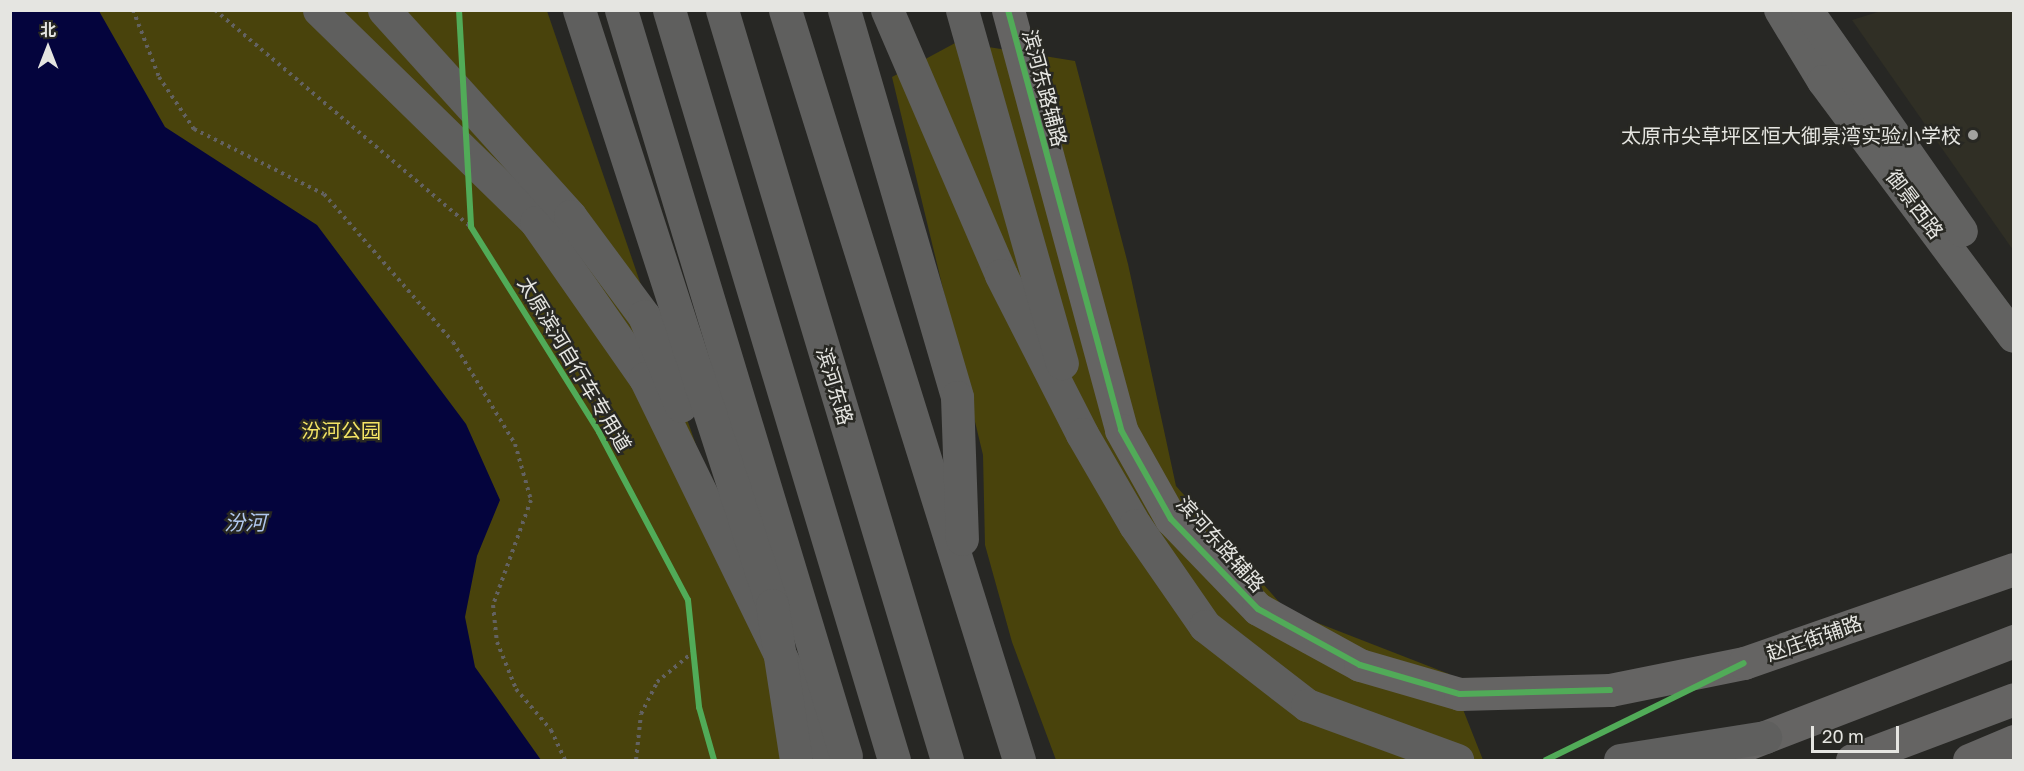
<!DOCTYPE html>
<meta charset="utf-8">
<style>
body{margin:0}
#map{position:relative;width:2024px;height:771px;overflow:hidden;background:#272724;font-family:"Golos Text","Noto Sans SC",sans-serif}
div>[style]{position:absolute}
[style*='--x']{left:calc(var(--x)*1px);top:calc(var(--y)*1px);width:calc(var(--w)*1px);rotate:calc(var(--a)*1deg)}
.built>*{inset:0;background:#302f25}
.green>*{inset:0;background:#49430c}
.water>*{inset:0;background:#04043d}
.path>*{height:4px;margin-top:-2px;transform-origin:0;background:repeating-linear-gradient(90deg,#636261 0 3px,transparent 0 7.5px)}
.street>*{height:32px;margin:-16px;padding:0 16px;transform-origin:16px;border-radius:16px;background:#626261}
.secondary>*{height:33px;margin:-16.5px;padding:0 16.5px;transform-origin:16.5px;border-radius:16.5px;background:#656463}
.highway>*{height:33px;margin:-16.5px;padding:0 16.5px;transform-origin:16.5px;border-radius:16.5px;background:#5f5f5e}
.highway-bridge>*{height:33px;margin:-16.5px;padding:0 16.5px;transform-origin:16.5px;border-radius:16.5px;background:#5f5f5e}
.cycleway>*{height:6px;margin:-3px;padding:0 3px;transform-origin:3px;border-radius:3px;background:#51ab58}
.dots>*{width:16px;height:16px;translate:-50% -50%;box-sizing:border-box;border:3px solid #282823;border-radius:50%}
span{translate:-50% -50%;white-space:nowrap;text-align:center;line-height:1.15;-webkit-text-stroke:5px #282823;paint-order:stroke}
.street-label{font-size:20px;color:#e5e5e1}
.poi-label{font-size:20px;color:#e5e5e1}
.right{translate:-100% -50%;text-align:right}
.park-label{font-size:20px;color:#f4e465}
.water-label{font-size:21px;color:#b0c7ed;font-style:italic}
.frame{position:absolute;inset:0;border:12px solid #e5e5e1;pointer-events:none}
.north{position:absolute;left:18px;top:18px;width:60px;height:60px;-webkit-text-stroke:4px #282823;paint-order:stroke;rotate:0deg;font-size:16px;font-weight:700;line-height:24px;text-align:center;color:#e5e5e1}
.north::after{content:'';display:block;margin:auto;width:21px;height:27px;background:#e5e5e1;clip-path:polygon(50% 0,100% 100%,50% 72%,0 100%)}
.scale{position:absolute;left:1811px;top:726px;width:88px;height:27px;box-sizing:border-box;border:3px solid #e5e5e1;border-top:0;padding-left:8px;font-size:18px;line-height:21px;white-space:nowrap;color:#e5e5e1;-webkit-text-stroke:4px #282823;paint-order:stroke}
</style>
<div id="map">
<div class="built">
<div style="clip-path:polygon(1881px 11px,2013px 11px,2013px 250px,1852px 20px)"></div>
</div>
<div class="green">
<div style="clip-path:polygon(10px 11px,547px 11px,804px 760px,11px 760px)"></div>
<div style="clip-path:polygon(957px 42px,1075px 61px,1128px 264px,1176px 486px,1287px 611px,1449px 674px,1483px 760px,1056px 760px,1012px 642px,985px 545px,983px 455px,892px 77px)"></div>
</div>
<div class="water">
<div style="clip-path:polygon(10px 11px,99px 11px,165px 127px,317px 225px,466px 424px,500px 500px,477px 556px,465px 617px,475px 667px,541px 760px,11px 760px)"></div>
</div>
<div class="path">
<div style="--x:133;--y:10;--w:72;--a:68.8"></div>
<div style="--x:159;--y:77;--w:63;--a:56.1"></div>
<div style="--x:194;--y:129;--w:145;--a:26.6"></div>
<div style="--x:324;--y:194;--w:196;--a:48.9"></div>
<div style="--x:453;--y:342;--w:119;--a:58.7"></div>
<div style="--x:515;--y:444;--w:58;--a:74.1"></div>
<div style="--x:531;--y:500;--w:112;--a:109.9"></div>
<div style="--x:493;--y:605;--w:37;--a:84"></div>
<div style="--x:497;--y:642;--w:51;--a:68"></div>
<div style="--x:516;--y:689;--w:54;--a:49.5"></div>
<div style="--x:551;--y:730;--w:33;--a:65"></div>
<div style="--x:215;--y:10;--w:336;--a:40.3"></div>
<div style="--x:636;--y:760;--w:46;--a:-83.8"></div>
<div style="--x:641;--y:714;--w:36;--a:-63"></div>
<div style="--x:657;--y:682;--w:47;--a:-39.8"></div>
</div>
<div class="street">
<div style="--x:1780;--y:10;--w:83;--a:58.8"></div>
<div style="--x:1823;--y:81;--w:319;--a:53.3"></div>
<div style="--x:1807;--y:10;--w:270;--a:55"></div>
</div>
<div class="secondary">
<div style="--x:1008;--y:10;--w:435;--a:74.9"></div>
<div style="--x:1121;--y:430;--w:102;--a:60.7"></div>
<div style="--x:1171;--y:519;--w:125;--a:46"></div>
<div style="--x:1258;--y:609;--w:116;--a:28.8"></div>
<div style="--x:1360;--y:665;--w:104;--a:16.2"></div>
<div style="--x:1460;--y:694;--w:150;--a:-1.5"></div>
<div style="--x:1610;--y:690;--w:137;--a:-11.4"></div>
<div style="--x:1744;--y:663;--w:286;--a:-19.2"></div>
<div style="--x:1739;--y:747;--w:295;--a:-21.1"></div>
<div style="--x:1852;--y:760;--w:173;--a:-20.6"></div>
<div style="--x:1969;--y:760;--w:49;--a:-22.9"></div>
</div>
<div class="highway">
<div style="--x:319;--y:10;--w:303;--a:44.3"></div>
<div style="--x:536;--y:222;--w:190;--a:55.1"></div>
<div style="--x:645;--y:378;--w:425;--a:64"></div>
<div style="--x:384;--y:10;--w:278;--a:47.9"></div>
<div style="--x:570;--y:216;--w:124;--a:53.5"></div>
<div style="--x:644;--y:316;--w:97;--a:67.7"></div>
<div style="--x:621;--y:10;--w:779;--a:73.22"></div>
<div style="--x:669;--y:10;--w:783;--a:73.3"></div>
<div style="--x:722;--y:10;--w:783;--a:73.3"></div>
<div style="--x:785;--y:10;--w:786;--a:72.67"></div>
<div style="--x:844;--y:10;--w:403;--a:73.7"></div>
<div style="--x:957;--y:397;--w:142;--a:88"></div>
<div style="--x:887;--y:10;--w:288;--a:66.7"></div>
<div style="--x:1001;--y:275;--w:178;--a:63"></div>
<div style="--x:1082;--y:434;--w:105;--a:59.8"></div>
<div style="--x:1135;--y:525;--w:123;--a:55.3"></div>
<div style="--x:1205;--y:626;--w:129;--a:37.8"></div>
<div style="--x:1307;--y:705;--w:160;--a:20.1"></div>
<div style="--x:962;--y:10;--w:367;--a:74.2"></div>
<div style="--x:1620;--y:760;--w:147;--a:-9"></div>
</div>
<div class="highway-bridge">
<div style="--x:579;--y:10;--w:626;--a:72.03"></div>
<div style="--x:772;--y:605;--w:157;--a:81.2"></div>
</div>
<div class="cycleway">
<div style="--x:459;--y:10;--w:217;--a:86.8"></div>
<div style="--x:471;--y:227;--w:242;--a:58"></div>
<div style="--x:599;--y:432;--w:190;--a:62.1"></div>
<div style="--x:688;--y:600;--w:108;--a:84.1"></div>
<div style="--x:699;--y:707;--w:55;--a:74.2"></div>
<div style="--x:1008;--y:10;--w:435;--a:74.9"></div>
<div style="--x:1121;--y:430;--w:102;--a:60.7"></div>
<div style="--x:1171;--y:519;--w:125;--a:46"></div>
<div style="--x:1258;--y:609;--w:116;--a:28.8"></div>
<div style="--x:1360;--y:665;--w:104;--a:16.2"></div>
<div style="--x:1460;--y:694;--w:150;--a:-1.5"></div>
<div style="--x:1546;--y:760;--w:220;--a:-26.1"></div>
</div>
<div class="dots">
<div style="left:1973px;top:135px;background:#a2a29f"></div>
</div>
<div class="street-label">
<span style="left:1045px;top:88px;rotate:75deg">滨河东路辅路</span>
<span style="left:1915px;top:204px;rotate:53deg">御景西路</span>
<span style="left:575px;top:364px;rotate:59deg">太原滨河自行车专用道</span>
<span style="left:835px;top:386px;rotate:73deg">滨河东路</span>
<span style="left:1221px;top:544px;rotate:48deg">滨河东路辅路</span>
<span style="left:1814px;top:638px;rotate:-19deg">赵庄街辅路</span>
</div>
<div class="poi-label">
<span class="right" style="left:1961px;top:135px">太原市尖草坪区恒大御景湾实验小学校</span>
</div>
<div class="park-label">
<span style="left:341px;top:430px">汾河公园</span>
</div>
<div class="water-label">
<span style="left:245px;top:522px">汾河</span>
</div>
<div class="frame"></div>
<div class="north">北</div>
<div class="scale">20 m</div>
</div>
